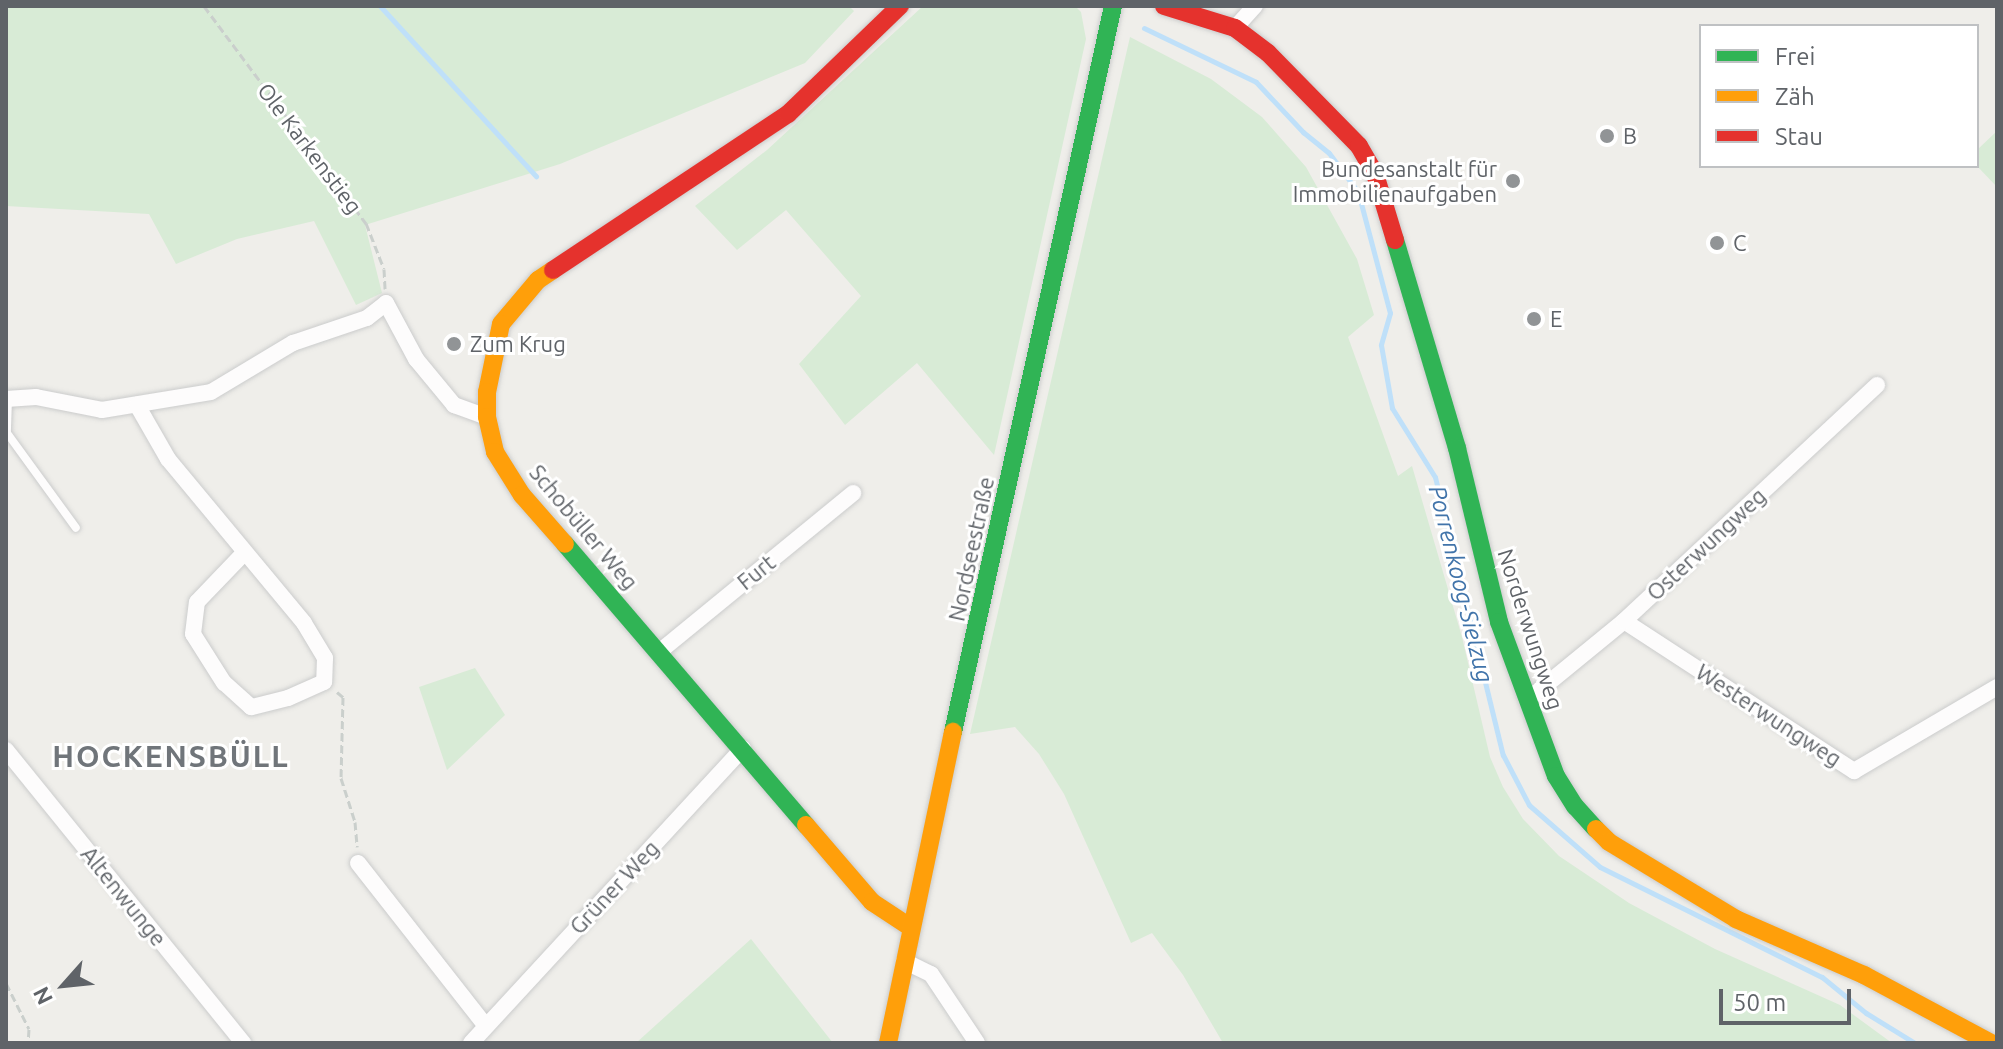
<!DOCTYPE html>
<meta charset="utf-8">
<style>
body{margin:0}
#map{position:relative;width:2003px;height:1049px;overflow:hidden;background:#efeeea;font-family:Ubuntu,sans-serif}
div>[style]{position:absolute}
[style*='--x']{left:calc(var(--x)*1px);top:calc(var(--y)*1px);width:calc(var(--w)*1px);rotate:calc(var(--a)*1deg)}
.green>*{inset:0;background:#d8ebd6}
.stream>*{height:5px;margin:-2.5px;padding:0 2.5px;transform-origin:2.5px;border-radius:2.5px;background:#bfe0f9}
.path>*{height:3px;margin-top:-1.5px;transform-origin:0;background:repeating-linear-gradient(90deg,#cacfcc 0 8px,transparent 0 12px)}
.roads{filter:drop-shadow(0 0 2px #cbcccc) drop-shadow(0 0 2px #cbcccc)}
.lane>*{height:8px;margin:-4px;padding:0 4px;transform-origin:4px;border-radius:4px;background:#fdfcfc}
.street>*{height:16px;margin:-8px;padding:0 8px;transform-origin:8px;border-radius:8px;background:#fdfcfc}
.fast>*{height:18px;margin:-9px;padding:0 9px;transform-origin:9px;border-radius:9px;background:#30b455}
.slow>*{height:18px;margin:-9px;padding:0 9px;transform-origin:9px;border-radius:9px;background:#ff9f0a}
.jam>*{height:18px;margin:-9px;padding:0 9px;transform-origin:9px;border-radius:9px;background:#e5322d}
.dots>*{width:22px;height:22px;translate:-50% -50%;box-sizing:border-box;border:4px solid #fff;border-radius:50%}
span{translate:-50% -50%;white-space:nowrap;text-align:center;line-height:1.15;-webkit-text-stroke:6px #fff;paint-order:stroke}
.poi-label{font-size:22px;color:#5f6368}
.left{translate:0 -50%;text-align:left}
.right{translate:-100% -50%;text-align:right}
.street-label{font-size:22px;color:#5f6368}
.water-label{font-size:24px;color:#4174aa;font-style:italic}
.district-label{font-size:30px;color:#70757a;font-weight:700;letter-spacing:2px}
.frame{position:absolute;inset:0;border:8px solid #5f6368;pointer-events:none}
.legend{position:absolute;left:1699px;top:24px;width:280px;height:144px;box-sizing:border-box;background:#fff;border:2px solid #bfc1c3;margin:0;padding:10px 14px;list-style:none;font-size:24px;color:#5f6368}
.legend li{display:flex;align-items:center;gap:16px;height:40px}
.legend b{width:40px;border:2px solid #bfc1c3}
.north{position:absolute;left:24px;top:945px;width:80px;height:80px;-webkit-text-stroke:6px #fff;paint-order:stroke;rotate:243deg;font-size:22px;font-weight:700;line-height:32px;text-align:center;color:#5f6368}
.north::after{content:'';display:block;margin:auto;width:28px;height:36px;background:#5f6368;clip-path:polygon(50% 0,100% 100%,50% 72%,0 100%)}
.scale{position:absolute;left:1719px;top:989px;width:132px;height:36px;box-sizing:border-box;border:4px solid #5f6368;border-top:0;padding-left:10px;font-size:24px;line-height:28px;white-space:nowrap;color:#5f6368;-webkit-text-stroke:6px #fff;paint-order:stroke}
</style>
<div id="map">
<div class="green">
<div style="clip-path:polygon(6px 6px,849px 6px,854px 11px,805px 63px,560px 164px,365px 225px,382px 293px,356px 305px,314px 221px,237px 239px,176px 264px,149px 214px,6px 206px)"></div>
<div style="clip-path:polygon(923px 6px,1075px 6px,1081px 12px,1086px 39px,994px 455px,917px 363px,845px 425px,799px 364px,861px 296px,786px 210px,737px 250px,695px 206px,767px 150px)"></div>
<div style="clip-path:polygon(1130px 37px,1211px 79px,1262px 117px,1306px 167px,1357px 259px,1374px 315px,1348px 337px,1398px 476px,1412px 466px,1462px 637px,1490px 757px,1503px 787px,1523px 819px,1559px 856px,1629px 903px,1715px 949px,1840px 1005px,1892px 1043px,1223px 1043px,1183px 975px,1152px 933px,1131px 943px,1064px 794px,1039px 754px,1015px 727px,970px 734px)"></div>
<div style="clip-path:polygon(1997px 131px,1997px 187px,1977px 166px,1977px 150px)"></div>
<div style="clip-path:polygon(475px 668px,505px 715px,447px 770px,419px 687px)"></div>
<div style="clip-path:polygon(751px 939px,833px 1043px,636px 1043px)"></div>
</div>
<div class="stream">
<div style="--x:380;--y:6;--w:231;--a:47.5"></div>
<div style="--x:1144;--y:28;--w:124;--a:25.7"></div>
<div style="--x:1256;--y:82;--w:69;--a:46.8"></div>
<div style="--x:1303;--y:132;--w:33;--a:39"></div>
<div style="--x:1329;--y:153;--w:49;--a:53.4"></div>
<div style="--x:1358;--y:192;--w:125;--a:75.2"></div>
<div style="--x:1390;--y:313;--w:33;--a:106"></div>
<div style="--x:1381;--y:345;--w:64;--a:80.1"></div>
<div style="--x:1392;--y:408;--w:81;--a:58.1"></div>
<div style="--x:1435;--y:477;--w:286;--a:76.3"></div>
<div style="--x:1503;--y:755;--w:56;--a:62.5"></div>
<div style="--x:1529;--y:805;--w:94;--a:41.1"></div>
<div style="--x:1600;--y:867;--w:248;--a:26.4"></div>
<div style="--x:1822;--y:977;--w:57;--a:39.3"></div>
<div style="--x:1866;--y:1013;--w:57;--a:31.5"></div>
</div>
<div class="path">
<div style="--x:204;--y:6;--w:271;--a:53.3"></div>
<div style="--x:366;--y:223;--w:49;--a:68.6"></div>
<div style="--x:384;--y:269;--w:20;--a:87"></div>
<div style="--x:337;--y:692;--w:8;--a:40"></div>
<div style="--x:343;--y:697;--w:81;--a:91.4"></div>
<div style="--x:341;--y:778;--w:46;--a:72.3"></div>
<div style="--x:355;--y:822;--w:25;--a:85"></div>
<div style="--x:6;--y:983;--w:51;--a:63.4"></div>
<div style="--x:29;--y:1029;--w:14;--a:94"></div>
</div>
<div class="roads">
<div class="lane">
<div style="--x:8;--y:399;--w:34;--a:92"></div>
<div style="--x:7;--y:433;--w:117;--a:54"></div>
</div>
<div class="street">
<div style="--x:1235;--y:28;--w:30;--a:-48"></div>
<div style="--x:6;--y:399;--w:30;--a:-4"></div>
<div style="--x:36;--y:397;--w:67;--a:11.1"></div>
<div style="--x:102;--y:410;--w:110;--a:-9.4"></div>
<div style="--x:211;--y:392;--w:96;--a:-30.9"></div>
<div style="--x:293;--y:343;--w:78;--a:-18.7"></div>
<div style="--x:367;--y:318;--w:24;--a:-38"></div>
<div style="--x:386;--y:303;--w:64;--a:61.8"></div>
<div style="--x:416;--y:359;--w:60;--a:50.4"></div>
<div style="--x:454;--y:405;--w:35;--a:20"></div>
<div style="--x:137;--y:405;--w:62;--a:60.1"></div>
<div style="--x:168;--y:459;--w:213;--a:50.3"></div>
<div style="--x:304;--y:623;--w:41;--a:59"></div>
<div style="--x:325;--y:658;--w:24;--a:92"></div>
<div style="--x:324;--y:682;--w:39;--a:156"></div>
<div style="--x:288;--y:698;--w:38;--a:166"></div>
<div style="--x:251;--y:707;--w:36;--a:-138"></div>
<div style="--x:224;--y:683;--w:58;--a:-122.3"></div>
<div style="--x:193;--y:634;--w:32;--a:-83"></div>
<div style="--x:197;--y:602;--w:66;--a:-46.2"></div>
<div style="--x:1624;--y:621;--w:275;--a:33.1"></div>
<div style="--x:1854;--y:771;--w:166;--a:-30.4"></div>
<div style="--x:659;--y:652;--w:251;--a:-39.3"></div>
<div style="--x:1530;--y:698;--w:122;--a:-39.3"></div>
<div style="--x:1624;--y:621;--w:346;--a:-43"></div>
<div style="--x:6;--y:750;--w:377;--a:51"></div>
<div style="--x:358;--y:863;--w:207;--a:51.9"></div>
<div style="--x:904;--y:961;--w:30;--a:26"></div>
<div style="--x:931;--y:974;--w:83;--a:56.3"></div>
<div style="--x:471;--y:1043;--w:401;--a:-47.3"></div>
</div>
<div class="fast">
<div style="--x:1395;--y:240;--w:217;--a:73.4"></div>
<div style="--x:1457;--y:448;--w:179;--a:76.4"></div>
<div style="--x:1499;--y:622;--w:164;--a:69.7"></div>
<div style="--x:1556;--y:776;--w:36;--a:58"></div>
<div style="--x:1575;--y:806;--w:31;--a:48"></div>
<div style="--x:565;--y:544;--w:370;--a:49.4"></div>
<div style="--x:953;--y:732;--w:743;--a:-77.57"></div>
</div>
<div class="slow">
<div style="--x:553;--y:270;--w:18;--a:146"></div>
<div style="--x:538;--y:280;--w:57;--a:130.1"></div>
<div style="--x:501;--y:324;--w:69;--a:101.6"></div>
<div style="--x:487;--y:392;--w:25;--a:90"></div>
<div style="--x:487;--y:417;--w:36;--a:77"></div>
<div style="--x:495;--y:452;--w:51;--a:57.9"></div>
<div style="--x:522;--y:495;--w:65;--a:48.7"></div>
<div style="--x:806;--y:825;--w:101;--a:49.4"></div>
<div style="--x:872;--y:902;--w:45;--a:33.3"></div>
<div style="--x:1596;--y:829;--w:18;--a:45"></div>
<div style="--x:1609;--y:842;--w:149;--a:31.2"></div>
<div style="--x:1736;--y:919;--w:140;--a:23.6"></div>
<div style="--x:1864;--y:975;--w:144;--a:28.2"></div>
<div style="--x:888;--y:1043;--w:318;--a:-78.2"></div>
</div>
<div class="jam">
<div style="--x:1164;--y:6;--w:74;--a:17.2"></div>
<div style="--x:1235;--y:28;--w:41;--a:37.1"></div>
<div style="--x:1268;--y:53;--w:130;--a:45.6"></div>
<div style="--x:1359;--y:146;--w:32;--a:60"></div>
<div style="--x:1375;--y:174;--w:69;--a:73.1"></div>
<div style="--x:553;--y:270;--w:282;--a:-33.6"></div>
<div style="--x:788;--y:114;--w:156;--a:-44"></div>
</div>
</div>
<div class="dots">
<div style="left:1607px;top:136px;background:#919496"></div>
<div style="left:1513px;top:181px;background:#919496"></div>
<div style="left:1717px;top:243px;background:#919496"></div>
<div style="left:1534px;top:319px;background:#919496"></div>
<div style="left:454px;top:344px;background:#919496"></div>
</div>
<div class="poi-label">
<span class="left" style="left:1623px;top:136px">B</span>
<span class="right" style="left:1497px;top:181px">Bundesanstalt für<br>Immobilienaufgaben</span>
<span class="left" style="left:1733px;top:243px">C</span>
<span class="left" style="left:1550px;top:319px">E</span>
<span class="left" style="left:470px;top:344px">Zum Krug</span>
</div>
<div class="street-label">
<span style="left:310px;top:148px;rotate:53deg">Ole Karkenstieg</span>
<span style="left:584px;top:527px;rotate:50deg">Schobüller Weg</span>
<span style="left:1706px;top:544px;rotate:-43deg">Osterwungweg</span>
<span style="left:971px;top:549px;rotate:-78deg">Nordseestraße</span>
<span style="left:756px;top:572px;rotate:-39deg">Furt</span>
<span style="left:1531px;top:629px;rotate:72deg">Norderwungweg</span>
<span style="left:1769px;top:715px;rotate:33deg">Westerwungweg</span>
<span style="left:614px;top:887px;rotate:-47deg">Grüner Weg</span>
<span style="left:124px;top:896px;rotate:51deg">Altenwunge</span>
</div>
<div class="water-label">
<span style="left:1461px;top:584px;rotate:76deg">Porrenkoog-Sielzug</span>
</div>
<div class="district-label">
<span style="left:171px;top:756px">HOCKENSBÜLL</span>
</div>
<div class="frame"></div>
<ul class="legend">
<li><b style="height:10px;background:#30b455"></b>Frei</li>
<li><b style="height:10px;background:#ff9f0a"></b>Zäh</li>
<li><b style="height:10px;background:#e5322d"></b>Stau</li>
</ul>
<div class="north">N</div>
<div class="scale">50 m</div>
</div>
